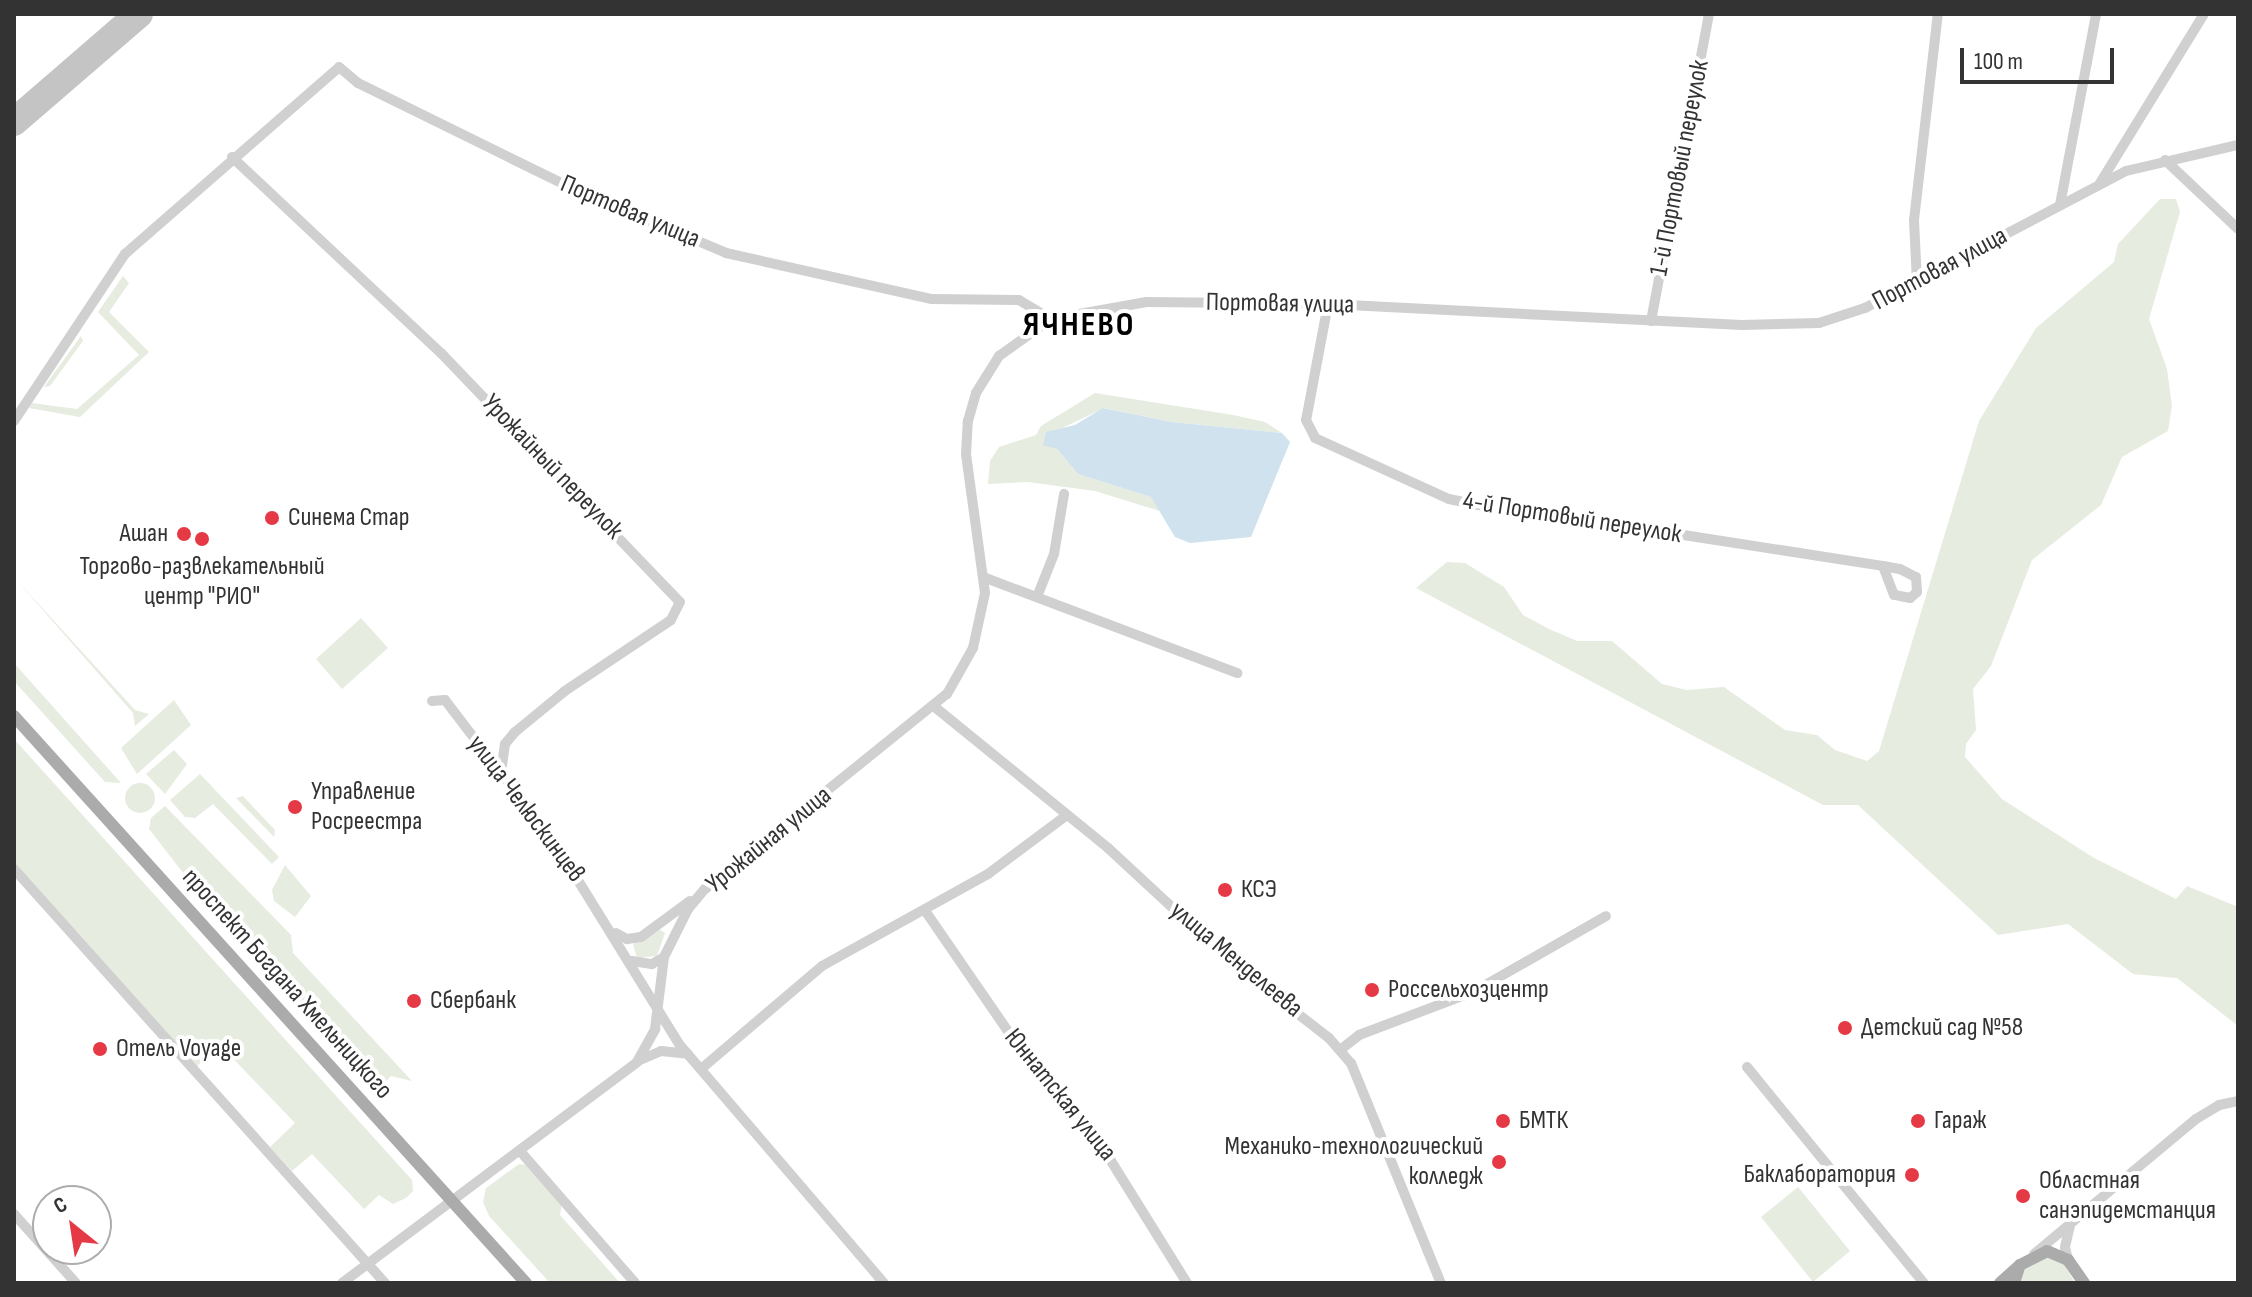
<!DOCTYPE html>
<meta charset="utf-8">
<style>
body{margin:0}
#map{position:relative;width:2252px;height:1297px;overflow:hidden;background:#fff;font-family:"Sofia Sans Condensed",sans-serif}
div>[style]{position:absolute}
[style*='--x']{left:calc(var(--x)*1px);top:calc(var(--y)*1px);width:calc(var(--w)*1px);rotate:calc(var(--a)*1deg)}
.green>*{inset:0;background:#e6ecdf}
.round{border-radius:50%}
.water>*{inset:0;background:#cfe2ee}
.taxiway>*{height:28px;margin:-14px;padding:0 14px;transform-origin:14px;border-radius:14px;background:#c4c4c4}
.minor>*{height:10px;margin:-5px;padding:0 5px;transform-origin:5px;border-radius:5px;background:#d0d0d0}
.major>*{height:12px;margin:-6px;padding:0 6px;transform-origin:6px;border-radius:6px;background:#ababab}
.dots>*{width:22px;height:22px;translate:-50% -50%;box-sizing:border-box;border:4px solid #fff;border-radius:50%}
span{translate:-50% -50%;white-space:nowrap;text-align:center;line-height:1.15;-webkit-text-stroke:8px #fff;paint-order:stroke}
.street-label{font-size:26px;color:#333}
.poi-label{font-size:26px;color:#333}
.left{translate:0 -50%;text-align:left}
.right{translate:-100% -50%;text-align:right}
.district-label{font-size:34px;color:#000;font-weight:700;letter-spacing:2px}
.frame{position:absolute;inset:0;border:16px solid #333;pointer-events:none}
.north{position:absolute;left:32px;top:1185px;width:80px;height:80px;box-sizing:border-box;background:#fff;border:2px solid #adadad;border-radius:50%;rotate:330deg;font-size:22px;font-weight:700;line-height:32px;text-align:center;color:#333}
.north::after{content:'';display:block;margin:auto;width:28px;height:36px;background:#e63946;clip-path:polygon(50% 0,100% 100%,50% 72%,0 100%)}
.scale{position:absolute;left:1960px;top:48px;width:154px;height:36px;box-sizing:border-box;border:4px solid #333;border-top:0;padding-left:10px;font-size:24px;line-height:28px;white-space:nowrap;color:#333;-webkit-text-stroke:6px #fff;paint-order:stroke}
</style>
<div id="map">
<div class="green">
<div style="clip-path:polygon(2160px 199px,2176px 199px,2180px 212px,2149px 319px,2167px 369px,2172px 406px,2168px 431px,2122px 457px,2101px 505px,2032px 560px,1991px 666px,1973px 689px,1976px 730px,1966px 744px,1965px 757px,2002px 799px,2094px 858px,2176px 899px,2187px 886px,2238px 907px,2238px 1026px,2177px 978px,2133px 974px,2068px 924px,1998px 935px,1858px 805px,1823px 805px,1416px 588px,1447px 562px,1465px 563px,1504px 587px,1523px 615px,1549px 629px,1577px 641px,1612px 641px,1662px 684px,1687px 690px,1724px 687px,1785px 730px,1817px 735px,1835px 750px,1867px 761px,1879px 751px,1979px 421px,2036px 328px,2114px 262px,2118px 244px)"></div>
<div style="clip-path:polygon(123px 276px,129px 283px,109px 312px,149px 352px,80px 417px,29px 408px,32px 403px,77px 409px,139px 355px,98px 312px)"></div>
<div style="clip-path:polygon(81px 336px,83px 341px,50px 386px,44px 387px)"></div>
<div style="clip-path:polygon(1095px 393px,1233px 415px,1265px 422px,1282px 433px,1172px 422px,1104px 408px,1052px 433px,1057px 449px,1078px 474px,1151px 497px,1163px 512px,1095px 491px,1028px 482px,988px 484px,990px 461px,999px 447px,1036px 435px,1041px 426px)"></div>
<div style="clip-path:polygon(14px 577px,135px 710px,149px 714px,135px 726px,133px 713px)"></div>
<div style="clip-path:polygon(361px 618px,388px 648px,342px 689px,316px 659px)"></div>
<div style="clip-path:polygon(14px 663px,121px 783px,105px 782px,14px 681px)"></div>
<div style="clip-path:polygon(174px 700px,191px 725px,137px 774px,121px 748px)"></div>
<div style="clip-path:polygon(14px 739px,412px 1180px,413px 1191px,406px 1198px,393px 1204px,379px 1195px,364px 1209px,312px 1154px,292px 1171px,270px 1147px,295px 1123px,221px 1046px,197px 1066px,14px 865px)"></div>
<div style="clip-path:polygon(174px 750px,187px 764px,165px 794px,146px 774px)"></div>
<div style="clip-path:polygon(200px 774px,279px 857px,272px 864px,213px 804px,195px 818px,185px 817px,170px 800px)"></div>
<div class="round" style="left:125px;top:783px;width:30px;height:30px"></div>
<div style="clip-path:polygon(243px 796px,275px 830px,274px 837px,236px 798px)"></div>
<div style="clip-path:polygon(165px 806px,291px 935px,293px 953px,412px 1081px,391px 1076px,384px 1083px,329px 1027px,307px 1014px,201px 896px,149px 829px,151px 818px)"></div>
<div style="clip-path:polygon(285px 865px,311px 896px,295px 917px,274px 901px,272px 890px)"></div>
<div style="clip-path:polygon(659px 929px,665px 933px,657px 956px,637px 958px,633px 944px)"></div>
<div style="clip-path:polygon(519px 1164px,528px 1165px,562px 1203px,560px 1215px,620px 1283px,550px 1283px,489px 1216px,483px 1202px,486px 1188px)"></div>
<div style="clip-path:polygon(1798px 1187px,1850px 1251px,1813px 1282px,1761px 1217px)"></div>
<div style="clip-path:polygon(2047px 1257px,2064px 1264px,2075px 1283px,2020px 1283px,2025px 1269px)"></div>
</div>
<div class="water">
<div style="clip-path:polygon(1103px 408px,1172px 422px,1282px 433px,1290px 442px,1251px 537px,1190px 543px,1175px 537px,1151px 497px,1078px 474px,1057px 449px,1043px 445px,1046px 432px,1075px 425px)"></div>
</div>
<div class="taxiway">
<div style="--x:14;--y:122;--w:165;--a:-40.8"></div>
</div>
<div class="minor">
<div style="--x:232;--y:157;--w:287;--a:43.2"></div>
<div style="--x:441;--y:353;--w:345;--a:46.2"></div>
<div style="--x:680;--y:602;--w:20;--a:117"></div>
<div style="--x:671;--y:620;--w:128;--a:146.2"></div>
<div style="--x:565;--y:691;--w:65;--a:140.6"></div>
<div style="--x:515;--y:732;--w:16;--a:130"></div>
<div style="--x:505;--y:744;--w:30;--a:98"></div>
<div style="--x:2165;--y:160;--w:100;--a:43.4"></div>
<div style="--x:2100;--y:183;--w:198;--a:-58.4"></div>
<div style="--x:2060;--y:205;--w:194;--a:-79.3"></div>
<div style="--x:1917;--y:282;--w:62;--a:-92.8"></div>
<div style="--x:1914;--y:220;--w:207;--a:-83.4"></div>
<div style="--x:1328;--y:304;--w:118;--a:100.7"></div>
<div style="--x:1306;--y:420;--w:20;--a:63"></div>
<div style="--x:1315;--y:438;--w:147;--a:24.5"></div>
<div style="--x:1449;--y:499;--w:69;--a:11.6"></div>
<div style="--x:1517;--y:513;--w:161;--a:7.5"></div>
<div style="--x:1677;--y:534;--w:208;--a:8.8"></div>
<div style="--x:1883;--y:566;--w:17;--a:10"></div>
<div style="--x:1900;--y:569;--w:18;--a:27"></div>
<div style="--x:1916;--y:577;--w:15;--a:86"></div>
<div style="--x:1917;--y:592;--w:9;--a:139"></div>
<div style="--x:1910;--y:598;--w:16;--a:-169"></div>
<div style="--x:1894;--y:595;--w:31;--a:-111"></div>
<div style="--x:1651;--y:321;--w:312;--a:-79.3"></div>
<div style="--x:14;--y:421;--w:201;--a:-56.4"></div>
<div style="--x:125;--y:254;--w:284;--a:-41.1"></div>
<div style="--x:339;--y:67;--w:25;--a:40"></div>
<div style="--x:358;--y:83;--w:229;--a:26.2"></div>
<div style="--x:563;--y:184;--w:177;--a:22.9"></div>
<div style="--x:726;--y:253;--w:211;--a:12.6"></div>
<div style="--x:932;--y:299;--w:87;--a:0.7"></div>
<div style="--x:1019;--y:300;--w:37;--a:31"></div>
<div style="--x:983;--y:577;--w:272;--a:20.7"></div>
<div style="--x:1037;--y:597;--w:46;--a:-68.4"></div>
<div style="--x:1054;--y:554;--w:61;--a:-80.5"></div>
<div style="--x:432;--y:701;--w:13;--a:-4"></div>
<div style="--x:445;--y:700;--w:186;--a:52.6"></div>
<div style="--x:558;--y:848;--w:230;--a:58.3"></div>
<div style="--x:679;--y:1044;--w:315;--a:49.4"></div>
<div style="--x:936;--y:708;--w:222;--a:39.1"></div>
<div style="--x:1108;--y:848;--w:168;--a:42.8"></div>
<div style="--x:1231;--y:962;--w:124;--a:37.8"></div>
<div style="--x:1329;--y:1038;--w:33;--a:49"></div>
<div style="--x:1351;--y:1063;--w:238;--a:67.8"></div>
<div style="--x:14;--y:869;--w:556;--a:48.14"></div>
<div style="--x:926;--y:912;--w:182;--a:55.5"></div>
<div style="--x:1029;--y:1062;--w:86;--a:46.4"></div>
<div style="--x:1088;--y:1124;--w:187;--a:58.1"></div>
<div style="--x:616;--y:933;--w:13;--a:29"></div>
<div style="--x:627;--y:939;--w:14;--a:-8"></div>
<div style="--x:641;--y:937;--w:61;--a:-36.3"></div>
<div style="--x:632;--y:961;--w:20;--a:9"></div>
<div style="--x:652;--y:964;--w:14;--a:-30"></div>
<div style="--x:1340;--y:1050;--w:24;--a:-38"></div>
<div style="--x:1359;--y:1035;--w:122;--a:-20.7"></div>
<div style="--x:1473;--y:992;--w:153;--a:-29.7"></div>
<div style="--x:640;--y:1060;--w:23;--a:-23"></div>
<div style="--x:661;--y:1051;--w:27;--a:6"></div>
<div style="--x:1747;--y:1067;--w:279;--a:50.7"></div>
<div style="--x:701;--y:1069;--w:159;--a:-40.4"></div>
<div style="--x:822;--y:966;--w:190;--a:-29"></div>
<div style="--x:988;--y:874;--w:99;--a:-36.8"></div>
<div style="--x:520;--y:1151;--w:175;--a:48.9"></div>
<div style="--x:14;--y:1214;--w:93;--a:48.1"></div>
<div style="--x:2034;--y:1254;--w:211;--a:-39.8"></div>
<div style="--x:2196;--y:1119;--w:27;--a:-31"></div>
<div style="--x:2219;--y:1105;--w:19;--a:-12"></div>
<div style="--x:2068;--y:1260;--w:13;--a:-103"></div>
<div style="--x:2065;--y:1247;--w:22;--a:-77"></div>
<div style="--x:342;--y:1283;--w:369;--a:-36.8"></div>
<div style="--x:637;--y:1062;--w:38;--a:-61"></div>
<div style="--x:655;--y:1029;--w:73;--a:-82.9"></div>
<div style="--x:664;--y:957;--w:54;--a:-63.4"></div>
<div style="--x:688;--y:909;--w:26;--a:-50"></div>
<div style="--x:705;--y:889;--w:311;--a:-38.9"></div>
<div style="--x:947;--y:694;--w:53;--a:-60.5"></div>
<div style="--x:973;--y:648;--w:56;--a:-77.7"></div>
<div style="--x:985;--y:593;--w:139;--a:-97.8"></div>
<div style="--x:966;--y:455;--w:34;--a:-87"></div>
<div style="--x:968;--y:421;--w:29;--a:-74"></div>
<div style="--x:976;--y:393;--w:44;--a:-58.1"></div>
<div style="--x:999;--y:356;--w:64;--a:-35.4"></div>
<div style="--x:1051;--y:319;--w:97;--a:-10.1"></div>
<div style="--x:1146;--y:302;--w:182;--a:0.6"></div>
<div style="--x:1328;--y:304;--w:414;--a:2.9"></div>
<div style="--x:1741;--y:325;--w:78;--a:-1.5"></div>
<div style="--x:1819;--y:323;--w:48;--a:-18.1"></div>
<div style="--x:1865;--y:308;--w:295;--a:-27.7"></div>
<div style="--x:2126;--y:171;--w:115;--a:-13.1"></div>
</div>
<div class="major">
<div style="--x:14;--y:716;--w:764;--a:47.92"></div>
<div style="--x:2000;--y:1283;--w:24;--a:-42"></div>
<div style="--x:2014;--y:1283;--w:19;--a:-72"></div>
<div style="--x:2020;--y:1265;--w:30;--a:-27"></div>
<div style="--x:2047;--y:1251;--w:23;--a:23"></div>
<div style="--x:2068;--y:1260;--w:28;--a:55"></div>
</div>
<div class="dots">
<div style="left:272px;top:518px;background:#e63946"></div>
<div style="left:184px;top:534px;background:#e63946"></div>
<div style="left:202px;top:539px;background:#e63946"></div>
<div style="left:295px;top:807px;background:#e63946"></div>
<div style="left:1225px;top:890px;background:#e63946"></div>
<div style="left:1372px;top:990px;background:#e63946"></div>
<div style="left:414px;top:1001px;background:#e63946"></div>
<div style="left:1845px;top:1028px;background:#e63946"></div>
<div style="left:100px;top:1049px;background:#e63946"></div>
<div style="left:1503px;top:1121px;background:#e63946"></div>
<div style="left:1918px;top:1121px;background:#e63946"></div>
<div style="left:1499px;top:1162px;background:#e63946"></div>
<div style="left:1912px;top:1175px;background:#e63946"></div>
<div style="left:2023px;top:1196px;background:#e63946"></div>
</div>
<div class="street-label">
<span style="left:1680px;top:168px;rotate:-79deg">1-й Портовый переулок</span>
<span style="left:630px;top:212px;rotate:23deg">Портовая улица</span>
<span style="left:1940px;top:269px;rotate:-28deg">Портовая улица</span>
<span style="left:1280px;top:304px;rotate:1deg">Портовая улица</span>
<span style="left:552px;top:467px;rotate:46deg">Урожайный переулок</span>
<span style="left:1572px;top:518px;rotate:9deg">4-й Портовый переулок</span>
<span style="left:526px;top:809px;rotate:53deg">улица Челюскинцев</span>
<span style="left:769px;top:840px;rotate:-39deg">Урожайная улица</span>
<span style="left:1236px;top:960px;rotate:40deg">улица Менделеева</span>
<span style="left:287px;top:984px;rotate:48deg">проспект Богдана Хмельницкого</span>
<span style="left:1060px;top:1095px;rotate:51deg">Юннатская улица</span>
</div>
<div class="poi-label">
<span class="left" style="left:288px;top:518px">Синема Стар</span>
<span class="right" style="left:168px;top:534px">Ашан</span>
<span style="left:202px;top:582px">Торгово-развлекательный<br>центр "РИО"</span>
<span class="left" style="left:311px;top:807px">Управление<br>Росреестра</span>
<span class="left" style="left:1241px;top:890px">КСЭ</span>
<span class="left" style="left:1388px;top:990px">Россельхозцентр</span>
<span class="left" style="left:430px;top:1001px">Сбербанк</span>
<span class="left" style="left:1861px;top:1028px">Детский сад №58</span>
<span class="left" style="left:116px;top:1049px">Отель Voyage</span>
<span class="left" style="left:1519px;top:1121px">БМТК</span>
<span class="left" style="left:1934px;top:1121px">Гараж</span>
<span class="right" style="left:1483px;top:1162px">Механико-технологический<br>колледж</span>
<span class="right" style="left:1896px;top:1175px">Баклаборатория</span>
<span class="left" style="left:2039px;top:1196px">Областная<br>санэпидемстанция</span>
</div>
<div class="district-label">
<span style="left:1079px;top:325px">ЯЧНЕВО</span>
</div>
<div class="frame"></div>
<div class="north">С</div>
<div class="scale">100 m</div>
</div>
